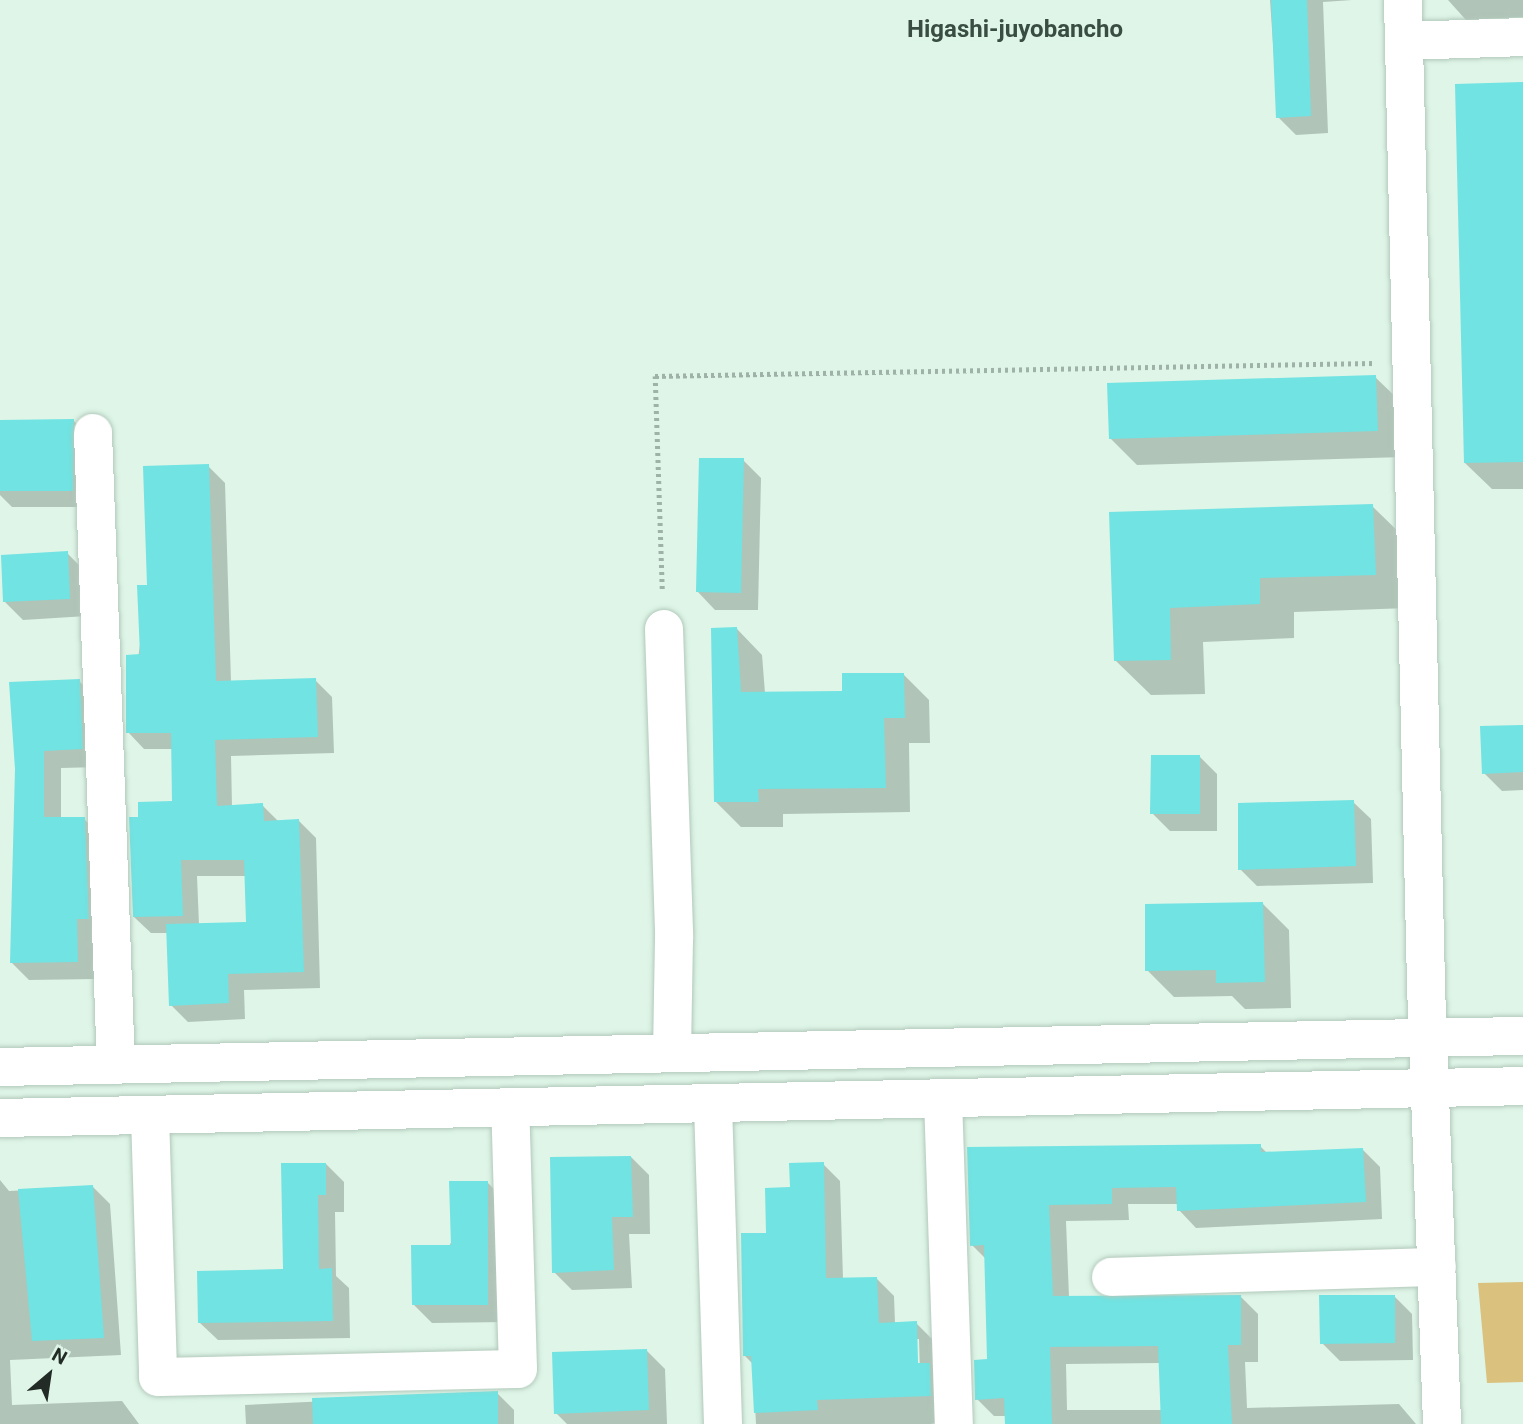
<!DOCTYPE html>
<style>
body{margin:0}
#map{position:relative;width:1523px;height:1424px;overflow:hidden;background:#def5e7;font-family:Roboto,sans-serif}
div>[style]{position:absolute}
[style*='--x']{left:calc(var(--x)*1px);top:calc(var(--y)*1px);width:calc(var(--w)*1px);rotate:calc(var(--a)*1deg)}
.green>*{inset:0;background:#dac17d}
.shadow>*{inset:0;background:#0003}
.building>*{inset:0;background:#70e3e2}
.path>*{height:4.5px;margin-top:-2.25px;transform-origin:0;background:repeating-linear-gradient(90deg,#9fb2a7 0 3.5px,transparent 0 7px)}
.roads{filter:drop-shadow(0 0 2px #b2c9bb) drop-shadow(0 0 2px #b2c9bb)}
.minor>*{height:38px;margin:-19px;padding:0 19px;transform-origin:19px;border-radius:19px;background:#fff}
span{translate:-50% -50%;white-space:nowrap;text-align:center;line-height:1.15;-webkit-text-stroke:7px #def5e7;paint-order:stroke}
.quarter-label{font-size:24px;color:#3a4d42;font-weight:700}
.north{position:absolute;left:14px;top:1340px;width:70px;height:70px;-webkit-text-stroke:5px #def5e7;paint-order:stroke;rotate:29deg;font-size:19px;font-weight:700;line-height:28px;text-align:center;color:#222b26}
.north::after{content:'';display:block;margin:auto;width:24px;height:32px;background:#222b26;clip-path:polygon(50% 0,100% 100%,50% 72%,0 100%)}
</style>
<div id="map">
<div class="green">
<div style="clip-path:polygon(1523px 1282px,1523px 1382px,1487px 1383px,1478px 1283px)"></div>
</div>
<div class="shadow">
<div style="clip-path:polygon(1270px 0,1352px 0,1323px 2px,1328px 133px,1296px 135px,1278px 117px)"></div>
<div style="clip-path:polygon(1448px 0,1523px 0,1523px 17px,1466px 20px)"></div>
<div style="clip-path:polygon(1523px 84px,1523px 489px,1492px 489px,1465px 463px)"></div>
<div style="clip-path:polygon(1375px 377px,1402px 403px,1403px 457px,1137px 465px,1110px 438px)"></div>
<div style="clip-path:polygon(74px 421px,90px 438px,89px 507px,12px 507px,0 495px,0 422px)"></div>
<div style="clip-path:polygon(743px 460px,761px 478px,758px 610px,715px 610px,698px 592px)"></div>
<div style="clip-path:polygon(evenodd,208px 466px,225px 483px,231px 682px,315px 680px,332px 697px,334px 753px,231px 756px,232px 807px,262px 805px,279px 822px,299px 821px,316px 838px,320px 988px,244px 990px,245px 1019px,188px 1022px,171px 1005px,168px 933px,151px 933px,134px 917px,140px 819px,174px 803px,173px 749px,144px 749px,128px 732px,148px 586px,208px 466px,197px 876px,246px 876px,248px 923px,199px 925px,197px 876px)"></div>
<div style="clip-path:polygon(1372px 506px,1407px 540px,1409px 608px,1294px 612px,1294px 638px,1203px 642px,1205px 694px,1151px 695px,1116px 661px,1111px 514px)"></div>
<div style="clip-path:polygon(67px 553px,85px 571px,87px 616px,23px 620px,5px 602px)"></div>
<div style="clip-path:polygon(737px 629px,762px 655px,765px 693px,844px 693px,904px 675px,929px 700px,930px 743px,909px 743px,910px 812px,783px 814px,783px 827px,741px 827px,715px 801px)"></div>
<div style="clip-path:polygon(79px 681px,97px 699px,100px 767px,61px 768px,61px 819px,84px 819px,102px 837px,95px 979px,29px 980px,11px 962px,16px 768px)"></div>
<div style="clip-path:polygon(1523px 727px,1523px 790px,1502px 791px,1484px 773px)"></div>
<div style="clip-path:polygon(1199px 756px,1217px 774px,1217px 831px,1170px 831px,1152px 813px)"></div>
<div style="clip-path:polygon(1353px 802px,1371px 819px,1373px 883px,1257px 886px,1240px 869px)"></div>
<div style="clip-path:polygon(1262px 903px,1289px 930px,1291px 1008px,1245px 1009px,1232px 996px,1174px 997px,1147px 970px)"></div>
<div style="clip-path:polygon(evenodd,1260px 1146px,1268px 1154px,1363px 1150px,1380px 1167px,1382px 1219px,1196px 1228px,1179px 1210px,1178px 1204px,1128px 1204px,1129px 1220px,1066px 1221px,1069px 1297px,1241px 1297px,1258px 1314px,1258px 1362px,1245px 1362px,1247px 1408px,1399px 1404px,1416px 1424px,1007px 1424px,1006px 1416px,994px 1416px,977px 1399px,989px 1361px,987px 1260px,972px 1245px,968px 1149px,1260px 1146px,1160px 1363px,1162px 1410px,1067px 1410px,1066px 1364px,1160px 1363px)"></div>
<div style="clip-path:polygon(631px 1157px,649px 1175px,650px 1234px,629px 1234px,632px 1288px,572px 1290px,554px 1272px)"></div>
<div style="clip-path:polygon(326px 1164px,344px 1182px,344px 1212px,335px 1212px,336px 1276px,349px 1288px,350px 1338px,218px 1340px,200px 1323px,284px 1271px)"></div>
<div style="clip-path:polygon(evenodd,823px 1164px,840px 1181px,843px 1279px,876px 1278px,894px 1296px,895px 1324px,916px 1323px,933px 1340px,948px 1420px,931px 1424px,756px 1424px,753px 1364px,744px 1355px,768px 1235px,792px 1189px,823px 1164px,916px 1339px,919px 1339px,920px 1372px,917px 1372px,916px 1339px)"></div>
<div style="clip-path:polygon(0 1180px,9px 1191px,93px 1187px,110px 1204px,121px 1355px,10px 1360px,12px 1405px,122px 1401px,139px 1424px,0 1424px)"></div>
<div style="clip-path:polygon(487px 1182px,505px 1200px,506px 1322px,432px 1323px,414px 1305px)"></div>
<div style="clip-path:polygon(1394px 1296px,1412px 1314px,1413px 1360px,1340px 1361px,1322px 1343px)"></div>
<div style="clip-path:polygon(647px 1351px,665px 1369px,667px 1424px,567px 1424px,556px 1413px)"></div>
<div style="clip-path:polygon(497px 1393px,514px 1410px,514px 1424px,246px 1424px,245px 1405px)"></div>
</div>
<div class="building">
<div style="clip-path:polygon(1271px 0,1307px 0,1311px 116px,1276px 118px)"></div>
<div style="clip-path:polygon(1523px 82px,1523px 462px,1464px 463px,1455px 84px)"></div>
<div style="clip-path:polygon(1376px 375px,1378px 431px,1109px 439px,1107px 383px)"></div>
<div style="clip-path:polygon(74px 419px,73px 491px,0 491px,0 420px)"></div>
<div style="clip-path:polygon(699px 458px,744px 458px,741px 593px,696px 592px)"></div>
<div style="clip-path:polygon(209px 464px,216px 681px,316px 678px,318px 737px,215px 740px,217px 806px,263px 803px,264px 821px,299px 819px,304px 972px,228px 974px,229px 1003px,169px 1006px,166px 924px,246px 922px,244px 860px,181px 860px,183px 916px,133px 917px,129px 817px,138px 817px,138px 802px,172px 801px,171px 733px,126px 733px,126px 655px,140px 654px,137px 585px,147px 585px,143px 466px)"></div>
<div style="clip-path:polygon(1373px 504px,1376px 575px,1260px 578px,1260px 604px,1170px 608px,1171px 660px,1114px 661px,1109px 512px)"></div>
<div style="clip-path:polygon(68px 551px,70px 599px,3px 602px,1px 555px)"></div>
<div style="clip-path:polygon(737px 627px,741px 692px,842px 691px,842px 673px,904px 673px,905px 718px,884px 718px,886px 788px,758px 789px,759px 802px,714px 802px,711px 628px)"></div>
<div style="clip-path:polygon(80px 679px,83px 749px,44px 751px,44px 817px,85px 817px,89px 919px,77px 919px,78px 962px,10px 963px,15px 769px,9px 682px)"></div>
<div style="clip-path:polygon(1523px 725px,1523px 772px,1482px 774px,1480px 726px)"></div>
<div style="clip-path:polygon(1151px 755px,1200px 755px,1200px 814px,1150px 814px)"></div>
<div style="clip-path:polygon(1354px 800px,1356px 866px,1238px 870px,1238px 803px)"></div>
<div style="clip-path:polygon(1263px 902px,1265px 982px,1216px 983px,1216px 970px,1145px 971px,1145px 904px)"></div>
<div style="clip-path:polygon(1261px 1144px,1261px 1152px,1363px 1148px,1366px 1202px,1177px 1211px,1176px 1187px,1112px 1188px,1112px 1204px,1049px 1205px,1053px 1296px,1241px 1295px,1241px 1345px,1228px 1345px,1232px 1424px,1161px 1424px,1158px 1346px,1050px 1347px,1052px 1424px,1005px 1424px,1004px 1398px,975px 1400px,974px 1360px,987px 1359px,984px 1245px,970px 1246px,967px 1147px)"></div>
<div style="clip-path:polygon(631px 1156px,633px 1217px,612px 1217px,614px 1270px,552px 1273px,550px 1157px)"></div>
<div style="clip-path:polygon(824px 1162px,826px 1278px,877px 1277px,879px 1323px,917px 1321px,918px 1363px,930px 1363px,931px 1396px,817px 1400px,818px 1410px,754px 1413px,751px 1356px,743px 1356px,741px 1233px,766px 1233px,765px 1188px,790px 1187px,789px 1163px)"></div>
<div style="clip-path:polygon(281px 1163px,326px 1163px,326px 1195px,318px 1195px,319px 1269px,332px 1268px,333px 1321px,198px 1323px,197px 1271px,283px 1269px)"></div>
<div style="clip-path:polygon(449px 1181px,488px 1181px,488px 1305px,412px 1305px,411px 1245px,451px 1245px)"></div>
<div style="clip-path:polygon(93px 1185px,104px 1338px,32px 1341px,18px 1189px)"></div>
<div style="clip-path:polygon(1319px 1295px,1395px 1295px,1395px 1343px,1320px 1344px)"></div>
<div style="clip-path:polygon(647px 1349px,649px 1410px,554px 1414px,552px 1352px)"></div>
<div style="clip-path:polygon(498px 1391px,498px 1424px,313px 1424px,312px 1398px)"></div>
</div>
<div class="path">
<div style="--x:662;--y:589;--w:213;--a:-91.9"></div>
<div style="--x:655;--y:376;--w:719;--a:-1.04"></div>
</div>
<div class="roads">
<div class="minor">
<div style="--x:1403;--y:0;--w:986;--a:88.66"></div>
<div style="--x:1426;--y:986;--w:438;--a:87.9"></div>
<div style="--x:1404;--y:41;--w:119;--a:-1.9"></div>
<div style="--x:93;--y:433;--w:632;--a:87.92"></div>
<div style="--x:664;--y:629;--w:309;--a:88.1"></div>
<div style="--x:674;--y:938;--w:115;--a:91"></div>
<div style="--x:0;--y:1067;--w:1523;--a:-1.17"></div>
<div style="--x:943;--y:1098;--w:326;--a:88.1"></div>
<div style="--x:713;--y:1105;--w:319;--a:88.2"></div>
<div style="--x:150;--y:1116;--w:261;--a:88.2"></div>
<div style="--x:158;--y:1377;--w:360;--a:-1.3"></div>
<div style="--x:518;--y:1369;--w:262;--a:-91.7"></div>
<div style="--x:0;--y:1118;--w:1523;--a:-1.2"></div>
<div style="--x:1111;--y:1277;--w:326;--a:-1.8"></div>
</div>
</div>
<div class="quarter-label">
<span style="left:1015px;top:30px">Higashi-juyobancho</span>
</div>
<div class="north">N</div>
</div>
